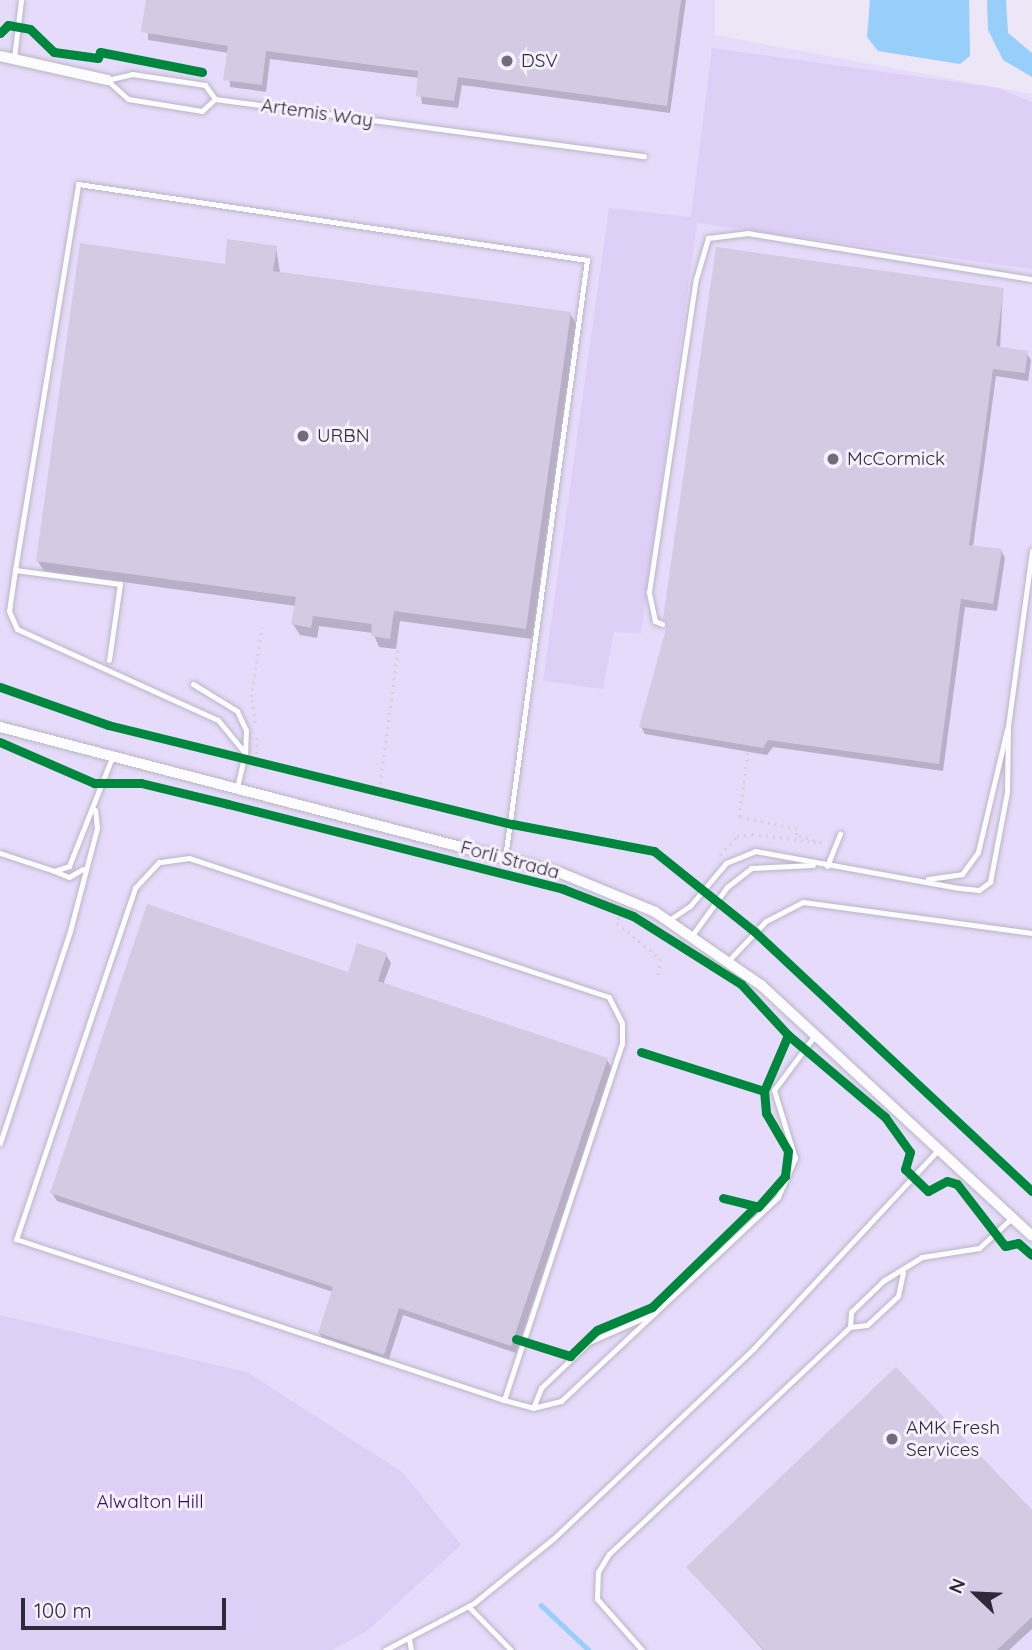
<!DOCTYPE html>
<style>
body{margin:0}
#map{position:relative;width:1032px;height:1650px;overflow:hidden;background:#ece6f6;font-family:Quicksand,sans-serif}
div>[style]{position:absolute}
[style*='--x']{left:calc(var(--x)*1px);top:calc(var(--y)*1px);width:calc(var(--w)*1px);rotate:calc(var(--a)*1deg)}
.built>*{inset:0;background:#e6dbfa}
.green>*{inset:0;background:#decff6}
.water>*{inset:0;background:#98cefa}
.shadow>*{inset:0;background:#0003}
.stream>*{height:4.5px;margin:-2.25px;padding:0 2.25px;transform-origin:2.25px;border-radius:2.25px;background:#98cefa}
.building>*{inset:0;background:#d5cae4}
.path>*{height:2.5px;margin-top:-1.25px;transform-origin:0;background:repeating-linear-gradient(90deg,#d3d2d7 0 2px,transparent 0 7px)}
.roads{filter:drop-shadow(0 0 2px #bab5c4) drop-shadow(0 0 2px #bab5c4)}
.lane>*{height:5px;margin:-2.5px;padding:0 2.5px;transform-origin:2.5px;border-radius:2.5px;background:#fcfbfe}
.street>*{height:10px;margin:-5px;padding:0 5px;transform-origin:5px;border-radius:5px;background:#fcfbfe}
.cycleway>*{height:9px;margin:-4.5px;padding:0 4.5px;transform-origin:4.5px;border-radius:4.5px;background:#00873e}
.dots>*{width:19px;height:19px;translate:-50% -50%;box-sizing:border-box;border:4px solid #f5f1fb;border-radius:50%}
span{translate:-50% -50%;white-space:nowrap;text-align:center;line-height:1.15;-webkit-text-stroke:6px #f5f1fb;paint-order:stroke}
.poi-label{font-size:19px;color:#2f293a}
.left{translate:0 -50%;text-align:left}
.street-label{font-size:19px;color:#2f293a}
.park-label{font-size:19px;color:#380961}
.north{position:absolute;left:941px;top:1559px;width:70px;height:70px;-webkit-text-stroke:5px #f5f1fb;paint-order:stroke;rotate:293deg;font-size:19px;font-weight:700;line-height:28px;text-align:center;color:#2f293a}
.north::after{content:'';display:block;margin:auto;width:24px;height:32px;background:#2f293a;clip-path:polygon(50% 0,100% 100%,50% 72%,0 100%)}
.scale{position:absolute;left:21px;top:1598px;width:205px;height:32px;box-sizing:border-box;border:4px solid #2f293a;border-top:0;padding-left:9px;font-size:21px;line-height:24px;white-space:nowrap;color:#2f293a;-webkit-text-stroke:5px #f5f1fb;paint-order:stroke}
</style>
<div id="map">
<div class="built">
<div style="clip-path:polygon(0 0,715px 0,715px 35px,1032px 94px,1032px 1650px,0 1650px)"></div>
</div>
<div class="green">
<div style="clip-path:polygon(712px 48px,998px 88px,1032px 102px,1032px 269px,697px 223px,641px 633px,614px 632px,603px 689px,543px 681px,609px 208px,691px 217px)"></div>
<div style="clip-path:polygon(0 1315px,247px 1372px,402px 1472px,461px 1545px,367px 1631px,332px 1650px,0 1650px)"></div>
</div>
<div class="water">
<div style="clip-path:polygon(870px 0,969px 0,970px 56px,960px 64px,878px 51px,867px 37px)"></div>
<div style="clip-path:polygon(987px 0,1006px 0,1008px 33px,1032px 53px,1032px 77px,1003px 60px,988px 30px)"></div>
</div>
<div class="shadow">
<div style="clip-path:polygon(148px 0,686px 0,670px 113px,462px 85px,458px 108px,422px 104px,419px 78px,270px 59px,266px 92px,230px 87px,229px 53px,148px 40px)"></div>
<div style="clip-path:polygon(276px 247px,280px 273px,570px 313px,576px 324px,532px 639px,400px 621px,396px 649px,379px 647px,373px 633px,319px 626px,317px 638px,300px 635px,293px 624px,296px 606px,44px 571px,37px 560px,226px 266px)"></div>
<div style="clip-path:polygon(1003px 289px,1000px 349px,1026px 352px,1031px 360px,1028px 381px,996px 376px,973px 547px,1001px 550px,1005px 558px,997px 611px,965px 607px,943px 771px,773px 747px,767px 755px,645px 734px,641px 727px,669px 625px)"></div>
<div style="clip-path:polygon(386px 955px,391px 963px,383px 985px,607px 1060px,612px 1068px,516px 1353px,403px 1315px,388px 1362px,324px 1341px,319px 1333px,333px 1292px,57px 1201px,52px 1193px,349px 974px)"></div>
<div style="clip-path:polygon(1032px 1513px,1032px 1629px,1009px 1650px,763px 1650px,688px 1567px)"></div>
</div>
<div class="stream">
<div style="--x:541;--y:1605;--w:66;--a:43.2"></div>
</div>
<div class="building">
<div style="clip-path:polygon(146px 0,681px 0,667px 106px,458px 77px,454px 101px,416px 96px,418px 71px,266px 51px,262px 85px,223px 80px,228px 46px,141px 32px)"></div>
<div style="clip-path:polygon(227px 239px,277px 246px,273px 271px,571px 312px,526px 629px,394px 611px,390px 639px,371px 636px,372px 624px,313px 616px,311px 628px,291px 624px,296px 597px,36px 561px,80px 243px,225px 264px)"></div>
<div style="clip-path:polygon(716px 247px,1004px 288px,996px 346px,1028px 351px,1025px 373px,993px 369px,969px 545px,1002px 549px,993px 604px,961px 599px,939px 764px,768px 740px,763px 748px,639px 727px,667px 625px,663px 619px)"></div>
<div style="clip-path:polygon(147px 904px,348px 972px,357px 943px,387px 953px,378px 981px,608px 1058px,511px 1346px,399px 1308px,384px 1355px,318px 1333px,333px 1287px,50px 1193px)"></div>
<div style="clip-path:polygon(896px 1367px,1032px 1510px,1032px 1617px,997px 1650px,764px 1650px,686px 1567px)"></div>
</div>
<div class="path">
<div style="--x:255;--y:723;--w:26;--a:-99"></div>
<div style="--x:251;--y:697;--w:71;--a:-81.1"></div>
<div style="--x:256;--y:761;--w:28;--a:-88"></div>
<div style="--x:379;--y:791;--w:143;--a:-82.4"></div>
<div style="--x:720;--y:855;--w:25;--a:-47"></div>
<div style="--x:737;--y:837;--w:15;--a:-11"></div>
<div style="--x:752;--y:834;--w:70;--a:7.4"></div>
<div style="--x:821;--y:843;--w:26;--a:-162"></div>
<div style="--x:796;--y:835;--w:6;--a:-81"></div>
<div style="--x:797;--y:829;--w:59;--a:-168.3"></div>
<div style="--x:739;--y:817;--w:67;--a:-82.2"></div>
<div style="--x:621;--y:911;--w:13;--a:108"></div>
<div style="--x:617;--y:923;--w:57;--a:39.3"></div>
<div style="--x:661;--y:959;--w:17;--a:100"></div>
</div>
<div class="roads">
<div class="lane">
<div style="--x:14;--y:58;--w:58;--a:-83.1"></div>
<div style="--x:107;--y:80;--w:26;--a:-13"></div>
<div style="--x:132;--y:74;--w:74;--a:8.6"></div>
<div style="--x:205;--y:85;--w:17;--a:54"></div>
<div style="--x:215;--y:99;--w:433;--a:7.6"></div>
<div style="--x:107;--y:80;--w:28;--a:42"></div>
<div style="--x:128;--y:99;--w:75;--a:9.2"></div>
<div style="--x:202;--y:111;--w:18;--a:-43"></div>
<div style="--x:15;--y:570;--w:41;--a:98.3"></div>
<div style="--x:9;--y:611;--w:20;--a:66"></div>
<div style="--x:17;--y:629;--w:221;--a:24.4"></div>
<div style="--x:218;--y:720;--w:43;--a:50.7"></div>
<div style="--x:245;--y:753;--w:36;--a:103"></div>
<div style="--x:662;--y:624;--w:8;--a:-157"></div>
<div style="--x:655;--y:621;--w:30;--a:-102"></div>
<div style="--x:649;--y:592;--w:317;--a:-81.5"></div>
<div style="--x:696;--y:279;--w:43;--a:-73.7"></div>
<div style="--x:708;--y:238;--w:39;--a:-7"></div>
<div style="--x:747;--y:233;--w:289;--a:9.2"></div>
<div style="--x:109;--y:660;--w:77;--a:-81.8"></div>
<div style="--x:120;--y:584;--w:106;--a:-172.4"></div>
<div style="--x:15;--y:570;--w:391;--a:-80.7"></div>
<div style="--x:78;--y:184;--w:515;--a:8.49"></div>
<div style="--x:587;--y:260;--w:604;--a:97.81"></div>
<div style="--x:193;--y:684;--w:52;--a:31.5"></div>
<div style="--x:237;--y:711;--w:21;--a:65"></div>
<div style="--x:246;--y:730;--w:23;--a:92"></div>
<div style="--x:0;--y:853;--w:57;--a:18.4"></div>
<div style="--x:54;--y:871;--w:16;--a:-18"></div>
<div style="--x:69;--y:866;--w:114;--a:-68.4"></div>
<div style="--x:827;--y:866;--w:35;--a:-68"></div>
<div style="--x:54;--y:871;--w:16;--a:22"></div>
<div style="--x:69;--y:877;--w:16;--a:-30"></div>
<div style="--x:928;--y:879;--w:34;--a:-8"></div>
<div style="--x:962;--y:874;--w:27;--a:-54"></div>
<div style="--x:978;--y:852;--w:126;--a:-76.7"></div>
<div style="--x:669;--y:920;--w:25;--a:-34"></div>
<div style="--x:690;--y:906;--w:56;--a:-50.1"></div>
<div style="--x:726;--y:863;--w:31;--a:-22"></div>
<div style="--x:755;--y:851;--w:207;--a:10.3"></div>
<div style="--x:959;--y:888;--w:20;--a:6"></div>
<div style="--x:979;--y:890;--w:14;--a:-36"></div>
<div style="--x:990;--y:882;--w:92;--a:-79.3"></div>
<div style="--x:1007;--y:792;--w:66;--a:-89.1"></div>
<div style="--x:1008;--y:726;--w:177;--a:-82.2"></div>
<div style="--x:693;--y:934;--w:58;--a:-54.1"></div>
<div style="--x:727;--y:887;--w:31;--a:-38"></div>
<div style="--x:751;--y:868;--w:62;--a:-2.8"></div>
<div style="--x:729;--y:960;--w:54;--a:-46.5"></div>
<div style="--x:766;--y:921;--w:42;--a:-27.2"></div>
<div style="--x:803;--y:902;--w:231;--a:7.7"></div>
<div style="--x:0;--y:1143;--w:223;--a:-71.7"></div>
<div style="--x:70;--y:931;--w:106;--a:-75.3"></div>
<div style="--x:97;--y:828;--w:18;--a:-96"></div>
<div style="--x:850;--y:1327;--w:17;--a:-7"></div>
<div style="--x:867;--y:1325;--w:42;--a:-43.1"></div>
<div style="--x:898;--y:1296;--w:24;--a:-78"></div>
<div style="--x:504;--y:1400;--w:375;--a:-71.7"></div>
<div style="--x:622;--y:1044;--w:21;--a:-90"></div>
<div style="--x:622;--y:1023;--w:29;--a:-117"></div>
<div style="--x:609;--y:997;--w:442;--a:-161.7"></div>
<div style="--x:189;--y:858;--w:30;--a:172"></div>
<div style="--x:159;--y:862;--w:35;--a:133"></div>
<div style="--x:135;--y:888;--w:371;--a:108.7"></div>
<div style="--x:16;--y:1239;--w:514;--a:18.26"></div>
<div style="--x:504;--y:1400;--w:30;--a:15"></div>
<div style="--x:533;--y:1408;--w:29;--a:-14"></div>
<div style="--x:561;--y:1401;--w:298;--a:-43.2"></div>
<div style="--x:778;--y:1197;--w:43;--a:-66.4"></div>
<div style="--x:795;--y:1158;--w:71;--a:-107.2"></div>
<div style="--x:774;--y:1090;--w:69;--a:-53.3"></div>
<div style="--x:533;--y:1408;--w:22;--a:-68"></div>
<div style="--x:541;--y:1388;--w:66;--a:-43.8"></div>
<div style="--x:589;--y:1342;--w:72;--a:-23.7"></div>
<div style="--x:468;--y:1606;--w:62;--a:45.7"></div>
<div style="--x:409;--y:1639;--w:11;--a:80"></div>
<div style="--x:385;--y:1650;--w:101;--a:-27.8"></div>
<div style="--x:474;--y:1603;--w:103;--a:-39.1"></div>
<div style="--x:554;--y:1538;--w:276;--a:-43.5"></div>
<div style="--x:754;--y:1348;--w:273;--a:-47.1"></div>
<div style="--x:642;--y:1650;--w:68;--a:-131.4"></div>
<div style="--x:597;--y:1599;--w:27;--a:-88"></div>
<div style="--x:598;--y:1572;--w:21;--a:-59"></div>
<div style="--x:609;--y:1554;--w:331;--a:-43.3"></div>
<div style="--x:850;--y:1327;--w:15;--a:-86"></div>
<div style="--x:851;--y:1312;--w:45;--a:-44.1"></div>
<div style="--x:883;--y:1281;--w:46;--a:-31.6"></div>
<div style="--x:922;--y:1257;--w:58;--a:-9"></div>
<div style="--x:979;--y:1248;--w:45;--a:-42.3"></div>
</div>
<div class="street">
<div style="--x:0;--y:56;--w:110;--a:12.6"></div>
<div style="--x:0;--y:727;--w:580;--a:14.59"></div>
<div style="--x:561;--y:873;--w:102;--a:22.5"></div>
<div style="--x:655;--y:912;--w:129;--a:34.6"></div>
<div style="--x:761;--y:985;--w:369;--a:42.8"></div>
</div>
</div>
<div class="cycleway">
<div style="--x:0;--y:33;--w:11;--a:-45"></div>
<div style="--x:8;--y:25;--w:22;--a:10"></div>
<div style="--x:30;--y:29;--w:33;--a:44"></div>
<div style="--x:54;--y:52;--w:44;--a:7.8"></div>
<div style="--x:98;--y:58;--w:6;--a:-72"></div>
<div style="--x:100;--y:52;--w:104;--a:11.1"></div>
<div style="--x:0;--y:687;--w:114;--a:19.4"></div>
<div style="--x:108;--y:725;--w:416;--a:13.8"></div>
<div style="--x:512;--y:824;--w:145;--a:10.8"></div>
<div style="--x:654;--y:851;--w:129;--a:38.7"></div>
<div style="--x:755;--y:932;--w:379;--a:43.1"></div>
<div style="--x:0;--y:742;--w:103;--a:23.6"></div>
<div style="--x:94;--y:783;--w:47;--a:0"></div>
<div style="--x:141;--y:783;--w:89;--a:13.6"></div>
<div style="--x:228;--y:804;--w:346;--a:14.2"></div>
<div style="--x:563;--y:889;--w:75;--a:21.1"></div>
<div style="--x:633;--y:916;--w:128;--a:32.2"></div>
<div style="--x:741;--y:984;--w:69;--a:47.3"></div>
<div style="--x:788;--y:1035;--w:127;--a:40.2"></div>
<div style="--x:885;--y:1117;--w:43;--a:54.5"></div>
<div style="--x:910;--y:1152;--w:18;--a:106"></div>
<div style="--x:905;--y:1169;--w:32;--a:44"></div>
<div style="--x:928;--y:1191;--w:21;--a:-28"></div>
<div style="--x:947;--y:1181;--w:10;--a:17"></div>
<div style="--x:957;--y:1184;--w:78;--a:52.3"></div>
<div style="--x:1005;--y:1246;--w:13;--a:-13"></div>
<div style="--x:1018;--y:1243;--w:18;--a:41"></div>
<div style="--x:641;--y:1052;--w:129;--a:17.6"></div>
<div style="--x:723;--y:1198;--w:36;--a:14"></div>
<div style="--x:758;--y:1207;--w:41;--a:-48.9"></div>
<div style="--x:785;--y:1176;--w:25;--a:-83"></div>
<div style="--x:788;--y:1151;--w:44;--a:-120.1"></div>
<div style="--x:766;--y:1113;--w:22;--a:-95"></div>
<div style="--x:764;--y:1091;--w:61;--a:-66.8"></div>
<div style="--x:516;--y:1339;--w:57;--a:17.5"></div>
<div style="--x:570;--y:1356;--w:37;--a:-44"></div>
<div style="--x:597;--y:1330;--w:60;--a:-22.7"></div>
<div style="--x:652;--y:1307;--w:142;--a:-44.1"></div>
</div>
<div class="dots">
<div style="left:507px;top:61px;background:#716b7c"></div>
<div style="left:303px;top:436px;background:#716b7c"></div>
<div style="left:833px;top:459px;background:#716b7c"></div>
<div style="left:892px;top:1439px;background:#716b7c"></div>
</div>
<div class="poi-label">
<span class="left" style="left:521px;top:61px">DSV</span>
<span class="left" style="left:317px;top:436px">URBN</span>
<span class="left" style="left:847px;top:459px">McCormick</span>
<span class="left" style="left:906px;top:1439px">AMK Fresh<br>Services</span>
</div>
<div class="street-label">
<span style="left:317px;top:113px;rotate:8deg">Artemis Way</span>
<span style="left:510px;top:860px;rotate:15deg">Forli Strada</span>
</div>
<div class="park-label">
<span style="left:150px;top:1502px">Alwalton Hill</span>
</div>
<div class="north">N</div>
<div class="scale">100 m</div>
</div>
